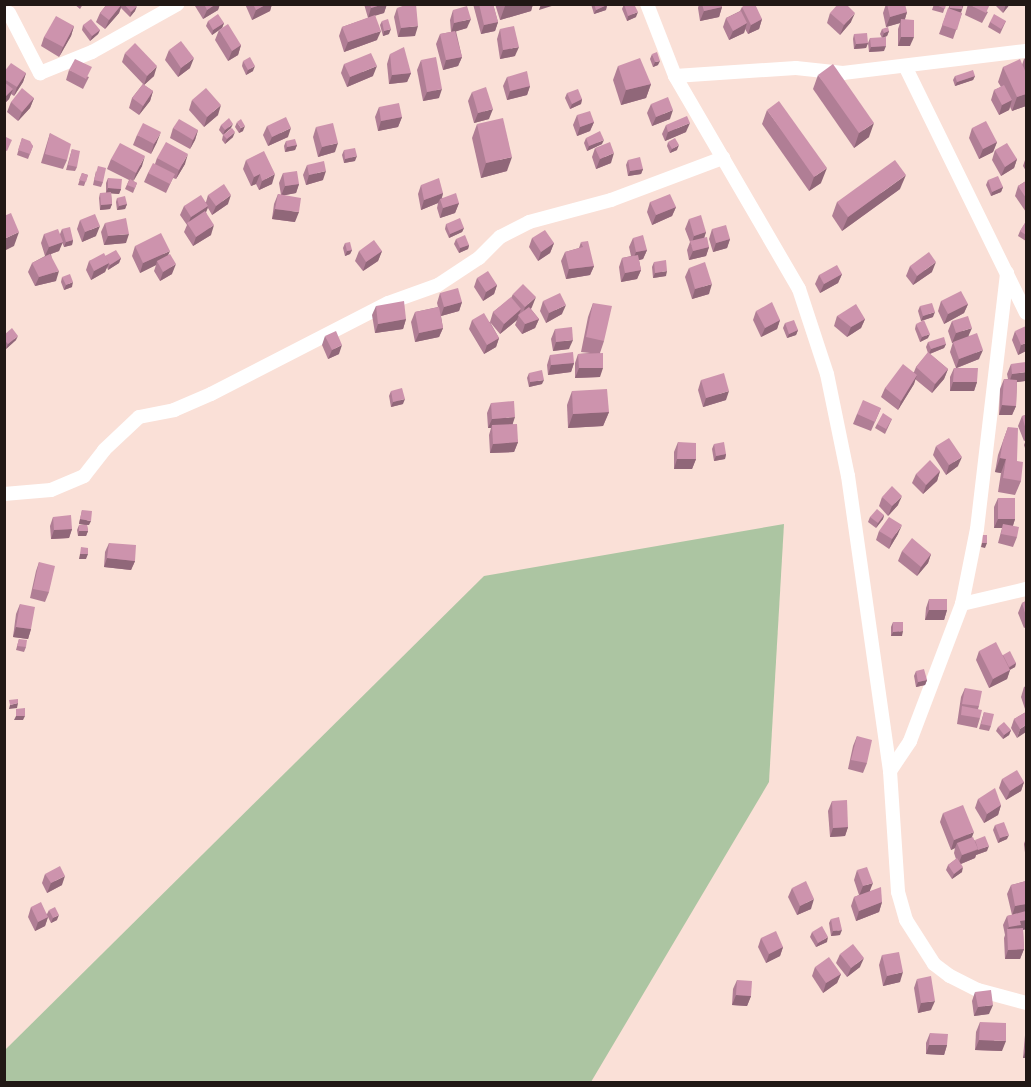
<!DOCTYPE html>
<style>
body{margin:0}
#map{position:relative;width:1031px;height:1087px;overflow:hidden;background:#fae0d7;font-family:Commissioner,sans-serif}
div>[style]{position:absolute}
[style*='--x']{left:calc(var(--x)*1px);top:calc(var(--y)*1px);width:calc(var(--w)*1px);rotate:calc(var(--a)*1deg)}
.green>*{inset:0;background:#acc5a2}
.minor>*{height:14px;margin:-7px;padding:0 7px;transform-origin:7px;border-radius:7px;background:#fff}
.wall>*{inset:0;background:#b07e95}
.shaded-wall>*{inset:0;background:#906779}
.building>*{inset:0;background:#cd93ad}
span{translate:-50% -50%;white-space:nowrap;text-align:center;line-height:1.15;-webkit-text-stroke:5px #fff;paint-order:stroke}
.frame{position:absolute;inset:0;border:6px solid #211815;pointer-events:none}
</style>
<div id="map">
<div class="green">
<div style="clip-path:polygon(784px 524px,769px 782px,591px 1082px,5px 1082px,5px 1050px,484px 576px)"></div>
</div>
<div class="minor">
<div style="--x:647;--y:4;--w:77;--a:68.7"></div>
<div style="--x:675;--y:76;--w:246;--a:59.8"></div>
<div style="--x:799;--y:289;--w:89;--a:71.8"></div>
<div style="--x:827;--y:374;--w:104;--a:78.4"></div>
<div style="--x:848;--y:476;--w:298;--a:81.9"></div>
<div style="--x:890;--y:771;--w:121;--a:86.2"></div>
<div style="--x:898;--y:892;--w:29;--a:74"></div>
<div style="--x:906;--y:920;--w:52;--a:57.5"></div>
<div style="--x:934;--y:964;--w:20;--a:37"></div>
<div style="--x:950;--y:976;--w:31;--a:27"></div>
<div style="--x:978;--y:990;--w:50;--a:15.2"></div>
<div style="--x:9;--y:13;--w:68;--a:62.7"></div>
<div style="--x:40;--y:73;--w:56;--a:-22"></div>
<div style="--x:92;--y:52;--w:98;--a:-29.2"></div>
<div style="--x:905;--y:66;--w:275;--a:63.9"></div>
<div style="--x:675;--y:76;--w:121;--a:-3.8"></div>
<div style="--x:796;--y:68;--w:47;--a:6.1"></div>
<div style="--x:843;--y:73;--w:184;--a:-6.9"></div>
<div style="--x:4;--y:494;--w:47;--a:-4.9"></div>
<div style="--x:51;--y:490;--w:36;--a:-23"></div>
<div style="--x:84;--y:476;--w:33;--a:-52"></div>
<div style="--x:104;--y:450;--w:48;--a:-43.3"></div>
<div style="--x:139;--y:417;--w:36;--a:-11"></div>
<div style="--x:174;--y:410;--w:40;--a:-23.4"></div>
<div style="--x:211;--y:394;--w:199;--a:-27.2"></div>
<div style="--x:388;--y:303;--w:53;--a:-19.8"></div>
<div style="--x:438;--y:285;--w:49;--a:-33.4"></div>
<div style="--x:479;--y:258;--w:30;--a:-45"></div>
<div style="--x:500;--y:237;--w:33;--a:-27"></div>
<div style="--x:529;--y:222;--w:85;--a:-15"></div>
<div style="--x:611;--y:200;--w:120;--a:-20.6"></div>
<div style="--x:962;--y:604;--w:66;--a:-13.2"></div>
<div style="--x:890;--y:771;--w:36;--a:-56"></div>
<div style="--x:910;--y:741;--w:147;--a:-69.2"></div>
<div style="--x:962;--y:604;--w:76;--a:-78.7"></div>
<div style="--x:977;--y:529;--w:258;--a:-83.3"></div>
</div>
<div class="wall">
<div style="clip-path:polygon(74px 4px,83px 4px,80px 9px)"></div>
<div style="clip-path:polygon(107px 4px,136px 4px,135px 11px,130px 17px,121px 8px,119px 13px,105px 29px,96px 22px,100px 13px)"></div>
<div style="clip-path:polygon(196px 4px,220px 4px,218px 10px,203px 19px,195px 6px)"></div>
<div style="clip-path:polygon(245px 4px,272px 4px,270px 11px,252px 20px)"></div>
<div style="clip-path:polygon(364px 4px,387px 4px,384px 13px,375px 15px,377px 40px,344px 52px,339px 36px,342px 27px,368px 18px)"></div>
<div style="clip-path:polygon(473px 4px,493px 4px,498px 22px,495px 31px,481px 34px)"></div>
<div style="clip-path:polygon(495px 4px,533px 4px,531px 11px,500px 20px)"></div>
<div style="clip-path:polygon(591px 4px,607px 5px,606px 10px,594px 14px)"></div>
<div style="clip-path:polygon(624px 4px,636px 17px,627px 21px,622px 9px)"></div>
<div style="clip-path:polygon(699px 4px,721px 4px,722px 7px,719px 17px,700px 21px,698px 8px)"></div>
<div style="clip-path:polygon(886px 4px,907px 12px,905px 19px,910px 46px,898px 46px,898px 29px,900px 23px,886px 27px,883px 13px)"></div>
<div style="clip-path:polygon(934px 4px,946px 4px,943px 13px,932px 10px)"></div>
<div style="clip-path:polygon(950px 4px,964px 4px,961px 13px,962px 13px,953px 39px,939px 34px)"></div>
<div style="clip-path:polygon(968px 4px,988px 12px,982px 23px,965px 15px)"></div>
<div style="clip-path:polygon(994px 4px,1010px 4px,1003px 13px)"></div>
<div style="clip-path:polygon(742px 7px,762px 19px,759px 29px,748px 34px,745px 29px,744px 33px,729px 40px,723px 27px,726px 18px,740px 11px)"></div>
<div style="clip-path:polygon(397px 8px,415px 36px,398px 37px,394px 17px)"></div>
<div style="clip-path:polygon(453px 10px,467px 28px,456px 31px,462px 57px,458px 66px,443px 70px,436px 44px,440px 34px,451px 32px,450px 20px)"></div>
<div style="clip-path:polygon(830px 13px,851px 22px,840px 35px,827px 23px)"></div>
<div style="clip-path:polygon(208px 21px,224px 23px,222px 28px,212px 35px,206px 26px)"></div>
<div style="clip-path:polygon(382px 21px,389px 34px,383px 36px,380px 25px)"></div>
<div style="clip-path:polygon(1006px 21px,1000px 34px,988px 27px,990px 22px)"></div>
<div style="clip-path:polygon(83px 25px,100px 30px,98px 34px,90px 41px,82px 30px)"></div>
<div style="clip-path:polygon(74px 26px,71px 36px,59px 57px,41px 46px,44px 37px)"></div>
<div style="clip-path:polygon(500px 29px,515px 56px,500px 59px,497px 39px)"></div>
<div style="clip-path:polygon(882px 29px,889px 31px,887px 36px,884px 37px,884px 51px,869px 52px,868px 43px,870px 38px,882px 38px,880px 34px)"></div>
<div style="clip-path:polygon(219px 30px,241px 45px,238px 55px,228px 61px,215px 40px)"></div>
<div style="clip-path:polygon(854px 34px,868px 43px,866px 48px,854px 49px,853px 39px)"></div>
<div style="clip-path:polygon(169px 50px,190px 68px,178px 77px,165px 60px)"></div>
<div style="clip-path:polygon(125px 53px,154px 76px,144px 85px,153px 91px,150px 101px,139px 115px,129px 108px,132px 98px,143px 84px,122px 62px)"></div>
<div style="clip-path:polygon(390px 54px,411px 73px,407px 82px,389px 84px,387px 64px)"></div>
<div style="clip-path:polygon(652px 54px,658px 65px,653px 67px,650px 59px)"></div>
<div style="clip-path:polygon(1026px 58px,1026px 106px,1012px 111px,1010px 107px,1009px 110px,999px 115px,991px 100px,994px 90px,1001px 87px,998px 82px,1003px 67px,1022px 65px,1024px 59px)"></div>
<div style="clip-path:polygon(421px 60px,439px 98px,423px 101px,417px 70px)"></div>
<div style="clip-path:polygon(243px 61px,253px 71px,246px 75px,242px 66px)"></div>
<div style="clip-path:polygon(344px 64px,373px 76px,347px 87px,341px 73px)"></div>
<div style="clip-path:polygon(618px 66px,651px 84px,646px 98px,621px 105px,613px 80px)"></div>
<div style="clip-path:polygon(69px 70px,89px 77px,83px 89px,66px 80px)"></div>
<div style="clip-path:polygon(4px 72px,26px 73px,23px 82px,14px 96px,11px 94px,9px 99px,4px 104px)"></div>
<div style="clip-path:polygon(818px 75px,869px 137px,854px 148px,813px 89px)"></div>
<div style="clip-path:polygon(955px 76px,975px 76px,973px 80px,955px 86px,953px 80px)"></div>
<div style="clip-path:polygon(507px 77px,530px 86px,527px 95px,507px 100px,503px 86px)"></div>
<div style="clip-path:polygon(472px 92px,489px 119px,474px 123px,468px 101px)"></div>
<div style="clip-path:polygon(567px 93px,582px 99px,581px 104px,570px 109px,565px 98px)"></div>
<div style="clip-path:polygon(34px 98px,30px 108px,18px 121px,7px 112px,11px 102px)"></div>
<div style="clip-path:polygon(192px 100px,218px 115px,204px 127px,189px 110px)"></div>
<div style="clip-path:polygon(651px 104px,670px 119px,652px 126px,647px 113px)"></div>
<div style="clip-path:polygon(379px 107px,402px 117px,398px 127px,378px 131px,375px 117px)"></div>
<div style="clip-path:polygon(767px 110px,821px 183px,809px 191px,762px 124px)"></div>
<div style="clip-path:polygon(577px 115px,594px 122px,590px 131px,577px 136px,573px 125px)"></div>
<div style="clip-path:polygon(237px 122px,243px 131px,239px 133px,235px 127px)"></div>
<div style="clip-path:polygon(477px 124px,507px 171px,481px 178px,472px 138px)"></div>
<div style="clip-path:polygon(221px 125px,231px 128px,223px 135px,219px 130px)"></div>
<div style="clip-path:polygon(666px 125px,686px 132px,665px 141px,662px 134px)"></div>
<div style="clip-path:polygon(267px 126px,288px 137px,268px 146px,263px 135px)"></div>
<div style="clip-path:polygon(316px 127px,335px 152px,318px 157px,313px 137px)"></div>
<div style="clip-path:polygon(173px 128px,198px 130px,195px 140px,190px 149px,170px 138px)"></div>
<div style="clip-path:polygon(972px 128px,997px 142px,993px 152px,979px 159px,969px 138px)"></div>
<div style="clip-path:polygon(50px 133px,67px 160px,63px 169px,41px 163px)"></div>
<div style="clip-path:polygon(137px 135px,157px 142px,151px 154px,133px 145px)"></div>
<div style="clip-path:polygon(223px 135px,233px 137px,225px 144px,222px 140px)"></div>
<div style="clip-path:polygon(22px 138px,33px 146px,28px 159px,17px 155px)"></div>
<div style="clip-path:polygon(586px 138px,602px 144px,587px 151px,584px 143px)"></div>
<div style="clip-path:polygon(286px 141px,297px 145px,295px 150px,285px 152px,284px 146px)"></div>
<div style="clip-path:polygon(668px 142px,677px 150px,670px 153px,667px 146px)"></div>
<div style="clip-path:polygon(595px 148px,611px 163px,596px 169px,592px 157px)"></div>
<div style="clip-path:polygon(72px 149px,77px 167px,75px 171px,66px 170px)"></div>
<div style="clip-path:polygon(344px 150px,355px 161px,344px 163px,342px 155px)"></div>
<div style="clip-path:polygon(995px 150px,1017px 159px,1014px 168px,1001px 176px,992px 160px)"></div>
<div style="clip-path:polygon(1026px 157px,1026px 171px,1023px 166px)"></div>
<div style="clip-path:polygon(157px 158px,185px 164px,176px 179px,173px 178px,166px 193px,144px 182px,148px 173px,155px 164px)"></div>
<div style="clip-path:polygon(111px 159px,142px 166px,133px 181px,137px 183px,133px 193px,125px 189px,129px 180px,107px 169px)"></div>
<div style="clip-path:polygon(246px 160px,272px 184px,259px 190px,256px 184px,251px 186px,243px 169px)"></div>
<div style="clip-path:polygon(628px 160px,643px 169px,641px 174px,628px 176px,626px 165px)"></div>
<div style="clip-path:polygon(307px 165px,323px 180px,306px 185px,303px 175px)"></div>
<div style="clip-path:polygon(96px 171px,103px 182px,101px 187px,93px 185px)"></div>
<div style="clip-path:polygon(82px 173px,88px 175px,84px 186px,78px 185px)"></div>
<div style="clip-path:polygon(283px 173px,299px 184px,296px 193px,284px 195px,295px 222px,272px 219px,274px 204px,278px 194px,281px 195px,279px 183px)"></div>
<div style="clip-path:polygon(108px 178px,121px 189px,119px 194px,111px 193px,112px 204px,110px 209px,100px 210px,99px 198px,100px 193px,106px 193px,106px 183px)"></div>
<div style="clip-path:polygon(988px 180px,1003px 187px,1001px 192px,991px 196px,986px 185px)"></div>
<div style="clip-path:polygon(1026px 181px,1026px 212px,1015px 196px,1018px 186px)"></div>
<div style="clip-path:polygon(421px 185px,443px 193px,442px 198px,459px 203px,455px 213px,440px 218px,437px 208px,438px 203px,421px 210px,418px 194px)"></div>
<div style="clip-path:polygon(900px 189px,842px 231px,832px 216px,837px 202px)"></div>
<div style="clip-path:polygon(208px 195px,228px 204px,212px 215px,208px 208px,206px 212px,211px 235px,193px 246px,184px 232px,187px 225px,180px 215px,184px 206px,206px 202px)"></div>
<div style="clip-path:polygon(117px 198px,127px 204px,125px 209px,117px 210px,116px 202px)"></div>
<div style="clip-path:polygon(650px 202px,676px 207px,672px 216px,652px 225px,647px 212px)"></div>
<div style="clip-path:polygon(689px 219px,706px 232px,704px 237px,709px 247px,706px 256px,689px 260px,687px 250px,690px 242px,685px 229px)"></div>
<div style="clip-path:polygon(80px 220px,96px 236px,82px 242px,77px 229px)"></div>
<div style="clip-path:polygon(1026px 222px,1026px 241px,1018px 236px,1020px 231px)"></div>
<div style="clip-path:polygon(105px 223px,126px 243px,104px 245px,101px 232px)"></div>
<div style="clip-path:polygon(446px 224px,464px 228px,462px 232px,449px 238px,445px 229px)"></div>
<div style="clip-path:polygon(62px 229px,73px 240px,72px 245px,64px 247px,62px 242px,59px 251px,51px 254px,56px 281px,35px 286px,28px 272px,32px 263px,45px 256px,41px 243px,44px 234px,60px 234px)"></div>
<div style="clip-path:polygon(712px 229px,730px 239px,727px 248px,713px 252px,709px 239px)"></div>
<div style="clip-path:polygon(532px 238px,554px 243px,550px 253px,538px 261px,529px 247px)"></div>
<div style="clip-path:polygon(633px 238px,647px 250px,643px 259px,639px 260px,641px 270px,637px 279px,621px 282px,619px 267px,622px 258px,631px 256px,629px 247px)"></div>
<div style="clip-path:polygon(456px 239px,469px 245px,468px 249px,459px 253px,454px 244px)"></div>
<div style="clip-path:polygon(581px 242px,594px 266px,590px 275px,566px 279px,561px 261px,565px 252px,579px 248px)"></div>
<div style="clip-path:polygon(345px 243px,352px 250px,350px 254px,345px 256px,343px 248px)"></div>
<div style="clip-path:polygon(135px 246px,168px 255px,172px 274px,160px 281px,154px 271px,156px 265px,140px 273px,132px 256px)"></div>
<div style="clip-path:polygon(359px 251px,382px 251px,378px 261px,363px 271px,355px 261px)"></div>
<div style="clip-path:polygon(105px 256px,121px 258px,119px 263px,108px 270px,107px 267px,105px 272px,91px 280px,86px 270px,89px 261px)"></div>
<div style="clip-path:polygon(654px 262px,666px 276px,653px 278px,652px 267px)"></div>
<div style="clip-path:polygon(910px 266px,932px 272px,913px 285px,906px 276px)"></div>
<div style="clip-path:polygon(689px 268px,709px 294px,692px 299px,685px 277px)"></div>
<div style="clip-path:polygon(842px 274px,838px 283px,820px 293px,815px 284px,819px 275px)"></div>
<div style="clip-path:polygon(62px 277px,72px 287px,64px 290px,61px 282px)"></div>
<div style="clip-path:polygon(477px 278px,497px 285px,494px 294px,483px 301px,474px 287px)"></div>
<div style="clip-path:polygon(440px 293px,462px 302px,459px 311px,441px 316px,443px 328px,439px 337px,415px 342px,411px 322px,415px 312px,438px 307px,437px 303px)"></div>
<div style="clip-path:polygon(513px 294px,532px 307px,531px 309px,539px 319px,535px 328px,522px 334px,515px 325px,517px 320px,500px 334px,490px 322px,499px 338px,496px 347px,484px 354px,469px 329px,472px 320px,490px 322px,493px 312px,511px 298px)"></div>
<div style="clip-path:polygon(543px 301px,562px 314px,546px 323px,540px 311px)"></div>
<div style="clip-path:polygon(941px 301px,968px 304px,964px 313px,944px 324px,938px 311px)"></div>
<div style="clip-path:polygon(593px 303px,604px 341px,600px 353px,600px 377px,575px 378px,575px 363px,578px 354px,590px 353px,581px 352px,588px 317px)"></div>
<div style="clip-path:polygon(376px 306px,406px 319px,403px 329px,375px 333px,372px 315px)"></div>
<div style="clip-path:polygon(920px 306px,933px 317px,921px 321px,918px 311px)"></div>
<div style="clip-path:polygon(756px 311px,780px 320px,777px 329px,761px 337px,753px 320px)"></div>
<div style="clip-path:polygon(837px 316px,865px 319px,861px 328px,847px 337px,834px 326px)"></div>
<div style="clip-path:polygon(952px 321px,969px 336px,979px 359px,957px 368px,977px 382px,974px 391px,950px 391px,950px 377px,954px 368px,956px 368px,950px 352px,953px 342px,955px 341px,952px 343px,948px 331px)"></div>
<div style="clip-path:polygon(785px 323px,798px 330px,796px 335px,787px 338px,783px 328px)"></div>
<div style="clip-path:polygon(916px 324px,928px 338px,920px 342px,915px 329px)"></div>
<div style="clip-path:polygon(555px 329px,569px 349px,553px 351px,551px 339px)"></div>
<div style="clip-path:polygon(1015px 331px,1026px 351px,1018px 355px,1012px 340px)"></div>
<div style="clip-path:polygon(4px 335px,16px 340px,6px 349px,4px 347px)"></div>
<div style="clip-path:polygon(325px 336px,339px 354px,328px 359px,322px 345px)"></div>
<div style="clip-path:polygon(928px 342px,946px 344px,944px 348px,930px 354px,948px 369px,944px 379px,932px 393px,915px 379px,914px 384px,898px 410px,881px 397px,885px 388px,914px 372px,916px 367px,928px 353px,926px 347px)"></div>
<div style="clip-path:polygon(550px 355px,574px 363px,571px 372px,548px 375px,547px 365px)"></div>
<div style="clip-path:polygon(1011px 364px,1025px 381px,1017px 382px,1016px 406px,1012px 415px,999px 415px,1000px 389px,1004px 379px,1008px 379px,1007px 374px)"></div>
<div style="clip-path:polygon(529px 373px,542px 384px,529px 387px,527px 378px)"></div>
<div style="clip-path:polygon(701px 380px,726px 400px,703px 407px,698px 390px)"></div>
<div style="clip-path:polygon(391px 391px,403px 404px,391px 407px,389px 396px)"></div>
<div style="clip-path:polygon(572px 391px,609px 412px,603px 426px,568px 428px,567px 405px)"></div>
<div style="clip-path:polygon(491px 403px,513px 424px,518px 442px,514px 452px,490px 453px,489px 435px,491px 428px,488px 428px,487px 413px)"></div>
<div style="clip-path:polygon(881px 408px,871px 431px,853px 424px,857px 414px)"></div>
<div style="clip-path:polygon(1026px 415px,1026px 451px,1024px 445px,1026px 440px,1024px 441px,1018px 426px,1022px 416px)"></div>
<div style="clip-path:polygon(892px 419px,885px 434px,875px 428px,877px 424px)"></div>
<div style="clip-path:polygon(1008px 427px,1017px 461px,1021px 481px,1015px 495px,998px 492px,1001px 473px,995px 472px,998px 455px)"></div>
<div style="clip-path:polygon(678px 442px,696px 459px,692px 469px,674px 469px,674px 452px)"></div>
<div style="clip-path:polygon(714px 444px,726px 454px,725px 459px,714px 461px,712px 449px)"></div>
<div style="clip-path:polygon(936px 446px,958px 466px,946px 475px,933px 455px)"></div>
<div style="clip-path:polygon(940px 471px,937px 481px,923px 494px,912px 483px,916px 474px)"></div>
<div style="clip-path:polygon(882px 497px,898px 505px,888px 516px,879px 506px)"></div>
<div style="clip-path:polygon(998px 498px,1015px 519px,1013px 526px,1017px 537px,1013px 547px,998px 543px,1002px 528px,994px 528px,994px 507px)"></div>
<div style="clip-path:polygon(82px 510px,89px 525px,87px 525px,88px 531px,86px 536px,78px 536px,77px 530px,79px 525px,85px 525px,79px 524px)"></div>
<div style="clip-path:polygon(884px 515px,883px 519px,876px 528px,868px 522px,870px 517px)"></div>
<div style="clip-path:polygon(53px 517px,72px 529px,69px 538px,51px 539px,50px 526px)"></div>
<div style="clip-path:polygon(879px 531px,898px 534px,889px 549px,876px 540px)"></div>
<div style="clip-path:polygon(109px 543px,135px 561px,131px 570px,104px 567px,105px 552px)"></div>
<div style="clip-path:polygon(902px 551px,931px 554px,928px 563px,917px 576px,898px 561px)"></div>
<div style="clip-path:polygon(39px 562px,49px 592px,45px 602px,30px 598px,36px 571px)"></div>
<div style="clip-path:polygon(929px 599px,947px 610px,944px 620px,925px 620px,926px 608px)"></div>
<div style="clip-path:polygon(1026px 601px,1026px 627px,1024px 628px,1018px 613px,1022px 603px)"></div>
<div style="clip-path:polygon(20px 604px,31px 629px,28px 639px,13px 637px,16px 614px)"></div>
<div style="clip-path:polygon(893px 622px,902px 636px,891px 636px,891px 627px)"></div>
<div style="clip-path:polygon(19px 639px,26px 647px,24px 652px,16px 650px)"></div>
<div style="clip-path:polygon(979px 651px,1003px 655px,1016px 663px,1015px 667px,1010px 670px,1007px 679px,989px 688px,976px 660px)"></div>
<div style="clip-path:polygon(916px 671px,927px 680px,925px 685px,916px 687px,914px 676px)"></div>
<div style="clip-path:polygon(1026px 686px,1026px 712px,1021px 697px,1024px 687px)"></div>
<div style="clip-path:polygon(965px 688px,979px 706px,978px 709px,980px 718px,977px 728px,957px 724px,961px 697px)"></div>
<div style="clip-path:polygon(984px 712px,991px 726px,989px 731px,979px 729px)"></div>
<div style="clip-path:polygon(1026px 712px,1017px 738px,1011px 728px,1014px 719px)"></div>
<div style="clip-path:polygon(998px 727px,1011px 730px,1009px 735px,1003px 739px,996px 731px)"></div>
<div style="clip-path:polygon(857px 736px,867px 763px,863px 773px,848px 769px,853px 746px)"></div>
<div style="clip-path:polygon(1002px 779px,1024px 782px,1021px 791px,1006px 800px,999px 788px)"></div>
<div style="clip-path:polygon(978px 799px,1001px 805px,998px 815px,984px 823px,975px 808px)"></div>
<div style="clip-path:polygon(832px 801px,848px 827px,845px 836px,830px 837px,828px 811px)"></div>
<div style="clip-path:polygon(943px 813px,987px 851px,976px 855px,975px 858px,961px 864px,962px 872px,952px 879px,946px 870px,948px 865px,956px 859px,954px 853px,955px 848px,951px 850px,940px 822px)"></div>
<div style="clip-path:polygon(995px 825px,1007px 839px,998px 843px,993px 830px)"></div>
<div style="clip-path:polygon(1026px 838px,1026px 861px,1024px 844px)"></div>
<div style="clip-path:polygon(857px 870px,870px 891px,882px 902px,879px 912px,856px 921px,851px 906px,854px 897px,859px 895px,854px 880px)"></div>
<div style="clip-path:polygon(45px 874px,62px 885px,47px 893px,42px 883px)"></div>
<div style="clip-path:polygon(1026px 881px,1026px 929px,1023px 930px,1024px 949px,1020px 959px,1005px 959px,1004px 938px,1005px 935px,1003px 925px,1007px 916px,1012px 915px,1007px 894px,1011px 885px)"></div>
<div style="clip-path:polygon(792px 888px,811px 909px,797px 915px,788px 897px)"></div>
<div style="clip-path:polygon(31px 907px,47px 914px,49px 910px,57px 920px,51px 923px,48px 917px,45px 926px,35px 931px,28px 917px)"></div>
<div style="clip-path:polygon(831px 919px,840px 935px,831px 936px,829px 923px)"></div>
<div style="clip-path:polygon(812px 932px,827px 942px,816px 947px,810px 937px)"></div>
<div style="clip-path:polygon(761px 938px,783px 947px,780px 956px,766px 963px,758px 947px)"></div>
<div style="clip-path:polygon(840px 954px,860px 967px,847px 977px,836px 963px)"></div>
<div style="clip-path:polygon(882px 955px,900px 982px,883px 986px,879px 965px)"></div>
<div style="clip-path:polygon(815px 967px,841px 974px,837px 983px,823px 993px,812px 976px)"></div>
<div style="clip-path:polygon(917px 979px,931px 1010px,918px 1013px,914px 988px)"></div>
<div style="clip-path:polygon(737px 980px,751px 996px,747px 1006px,732px 1005px,733px 989px)"></div>
<div style="clip-path:polygon(975px 992px,989px 1014px,974px 1016px,972px 1001px)"></div>
<div style="clip-path:polygon(980px 1022px,1002px 1051px,975px 1050px,976px 1032px)"></div>
<div style="clip-path:polygon(1026px 1031px,1026px 1058px,1023px 1058px,1025px 1035px)"></div>
<div style="clip-path:polygon(930px 1033px,947px 1045px,944px 1055px,926px 1054px,926px 1043px)"></div>
</div>
<div class="shaded-wall">
<div style="clip-path:polygon(122px 4px,119px 13px,105px 29px,109px 20px)"></div>
<div style="clip-path:polygon(216px 4px,220px 4px,218px 10px,203px 19px,207px 10px)"></div>
<div style="clip-path:polygon(267px 4px,272px 4px,270px 11px,252px 20px,256px 10px)"></div>
<div style="clip-path:polygon(384px 4px,387px 4px,384px 13px,368px 18px,371px 8px)"></div>
<div style="clip-path:polygon(510px 4px,533px 4px,531px 11px,500px 20px,505px 6px)"></div>
<div style="clip-path:polygon(541px 4px,558px 4px,539px 10px)"></div>
<div style="clip-path:polygon(1006px 4px,1010px 4px,1003px 13px)"></div>
<div style="clip-path:polygon(607px 5px,606px 10px,594px 14px,596px 10px)"></div>
<div style="clip-path:polygon(137px 6px,135px 11px,130px 17px,131px 12px)"></div>
<div style="clip-path:polygon(722px 7px,719px 17px,700px 21px,704px 11px)"></div>
<div style="clip-path:polygon(950px 8px,962px 9px,960px 14px,948px 13px)"></div>
<div style="clip-path:polygon(638px 12px,636px 17px,627px 21px,628px 16px)"></div>
<div style="clip-path:polygon(907px 12px,904px 22px,901px 19px,900px 23px,886px 27px,890px 17px)"></div>
<div style="clip-path:polygon(855px 13px,851px 22px,840px 35px,844px 25px)"></div>
<div style="clip-path:polygon(471px 19px,467px 28px,451px 33px,454px 23px)"></div>
<div style="clip-path:polygon(762px 19px,759px 29px,748px 34px,751px 25px)"></div>
<div style="clip-path:polygon(498px 22px,495px 31px,481px 34px,484px 25px)"></div>
<div style="clip-path:polygon(224px 23px,222px 28px,212px 35px,213px 30px)"></div>
<div style="clip-path:polygon(747px 23px,744px 33px,729px 40px,733px 31px)"></div>
<div style="clip-path:polygon(74px 26px,71px 36px,59px 57px,63px 47px)"></div>
<div style="clip-path:polygon(418px 26px,415px 36px,398px 37px,401px 28px)"></div>
<div style="clip-path:polygon(391px 29px,389px 34px,383px 36px,384px 31px)"></div>
<div style="clip-path:polygon(100px 30px,98px 34px,90px 41px,92px 36px)"></div>
<div style="clip-path:polygon(381px 31px,377px 40px,344px 52px,348px 42px)"></div>
<div style="clip-path:polygon(889px 31px,887px 36px,882px 38px,884px 33px)"></div>
<div style="clip-path:polygon(901px 37px,914px 37px,910px 46px,898px 46px)"></div>
<div style="clip-path:polygon(868px 43px,866px 48px,854px 49px,856px 44px)"></div>
<div style="clip-path:polygon(241px 45px,238px 55px,228px 61px,232px 51px)"></div>
<div style="clip-path:polygon(886px 46px,884px 51px,869px 52px,871px 47px)"></div>
<div style="clip-path:polygon(519px 47px,515px 56px,500px 59px,503px 50px)"></div>
<div style="clip-path:polygon(462px 57px,458px 66px,443px 70px,446px 60px)"></div>
<div style="clip-path:polygon(194px 58px,190px 68px,178px 77px,181px 68px)"></div>
<div style="clip-path:polygon(660px 61px,658px 65px,653px 67px,655px 62px)"></div>
<div style="clip-path:polygon(157px 66px,154px 76px,144px 85px,147px 76px)"></div>
<div style="clip-path:polygon(255px 66px,253px 71px,246px 75px,248px 70px)"></div>
<div style="clip-path:polygon(377px 66px,373px 76px,347px 87px,350px 77px)"></div>
<div style="clip-path:polygon(26px 73px,23px 82px,14px 96px,17px 87px)"></div>
<div style="clip-path:polygon(411px 73px,407px 82px,389px 84px,392px 75px)"></div>
<div style="clip-path:polygon(975px 76px,973px 80px,955px 86px,957px 82px)"></div>
<div style="clip-path:polygon(651px 84px,646px 98px,621px 105px,626px 90px)"></div>
<div style="clip-path:polygon(530px 86px,527px 95px,507px 100px,510px 91px)"></div>
<div style="clip-path:polygon(13px 89px,9px 99px,4px 104px,4px 98px)"></div>
<div style="clip-path:polygon(442px 89px,439px 98px,423px 101px,427px 92px)"></div>
<div style="clip-path:polygon(153px 91px,150px 101px,139px 115px,143px 106px)"></div>
<div style="clip-path:polygon(1026px 94px,1026px 106px,1012px 111px,1017px 97px)"></div>
<div style="clip-path:polygon(34px 98px,30px 108px,18px 121px,22px 112px)"></div>
<div style="clip-path:polygon(582px 99px,581px 104px,570px 109px,572px 104px)"></div>
<div style="clip-path:polygon(1012px 100px,1009px 110px,999px 115px,1002px 105px)"></div>
<div style="clip-path:polygon(221px 105px,218px 115px,204px 127px,207px 117px)"></div>
<div style="clip-path:polygon(493px 109px,489px 119px,474px 123px,478px 113px)"></div>
<div style="clip-path:polygon(673px 110px,670px 119px,652px 126px,656px 117px)"></div>
<div style="clip-path:polygon(402px 117px,398px 127px,378px 131px,381px 121px)"></div>
<div style="clip-path:polygon(594px 122px,590px 131px,577px 136px,580px 127px)"></div>
<div style="clip-path:polygon(690px 123px,686px 132px,665px 141px,668px 132px)"></div>
<div style="clip-path:polygon(874px 123px,869px 137px,854px 148px,859px 133px)"></div>
<div style="clip-path:polygon(233px 124px,231px 128px,223px 135px,225px 130px)"></div>
<div style="clip-path:polygon(245px 126px,243px 131px,239px 133px,241px 128px)"></div>
<div style="clip-path:polygon(291px 128px,288px 137px,268px 146px,272px 137px)"></div>
<div style="clip-path:polygon(198px 130px,195px 140px,190px 149px,193px 140px)"></div>
<div style="clip-path:polygon(161px 132px,157px 142px,151px 154px,154px 144px)"></div>
<div style="clip-path:polygon(235px 132px,233px 137px,225px 144px,227px 139px)"></div>
<div style="clip-path:polygon(604px 140px,602px 144px,587px 151px,589px 146px)"></div>
<div style="clip-path:polygon(997px 142px,993px 152px,979px 159px,983px 149px)"></div>
<div style="clip-path:polygon(338px 143px,335px 152px,318px 157px,322px 147px)"></div>
<div style="clip-path:polygon(297px 145px,295px 150px,285px 152px,287px 147px)"></div>
<div style="clip-path:polygon(679px 145px,677px 150px,670px 153px,672px 149px)"></div>
<div style="clip-path:polygon(614px 153px,611px 163px,596px 169px,600px 159px)"></div>
<div style="clip-path:polygon(188px 154px,185px 164px,176px 179px,179px 170px)"></div>
<div style="clip-path:polygon(145px 156px,142px 166px,133px 182px,136px 173px)"></div>
<div style="clip-path:polygon(357px 156px,355px 161px,344px 163px,345px 159px)"></div>
<div style="clip-path:polygon(512px 157px,507px 171px,481px 178px,486px 163px)"></div>
<div style="clip-path:polygon(1017px 159px,1014px 168px,1001px 176px,1005px 167px)"></div>
<div style="clip-path:polygon(827px 168px,821px 183px,809px 191px,814px 177px)"></div>
<div style="clip-path:polygon(643px 169px,641px 174px,628px 176px,630px 171px)"></div>
<div style="clip-path:polygon(326px 171px,323px 180px,306px 185px,309px 175px)"></div>
<div style="clip-path:polygon(260px 174px,256px 184px,251px 186px,254px 177px)"></div>
<div style="clip-path:polygon(275px 174px,272px 184px,259px 190px,262px 181px)"></div>
<div style="clip-path:polygon(906px 175px,900px 189px,842px 231px,848px 217px)"></div>
<div style="clip-path:polygon(299px 184px,296px 193px,281px 196px,285px 186px)"></div>
<div style="clip-path:polygon(1003px 187px,1001px 192px,991px 196px,992px 192px)"></div>
<div style="clip-path:polygon(108px 188px,121px 189px,119px 194px,106px 193px)"></div>
<div style="clip-path:polygon(443px 193px,441px 200px,440px 199px,438px 203px,421px 210px,424px 200px)"></div>
<div style="clip-path:polygon(231px 195px,228px 204px,212px 215px,216px 206px)"></div>
<div style="clip-path:polygon(459px 203px,455px 213px,440px 218px,443px 208px)"></div>
<div style="clip-path:polygon(112px 204px,110px 209px,100px 210px,101px 205px)"></div>
<div style="clip-path:polygon(127px 204px,125px 209px,117px 210px,119px 206px)"></div>
<div style="clip-path:polygon(208px 206px,205px 215px,188px 224px,191px 217px)"></div>
<div style="clip-path:polygon(676px 207px,672px 216px,652px 225px,656px 215px)"></div>
<div style="clip-path:polygon(275px 209px,299px 212px,295px 222px,272px 219px)"></div>
<div style="clip-path:polygon(214px 225px,211px 235px,193px 246px,196px 237px)"></div>
<div style="clip-path:polygon(100px 226px,96px 236px,82px 242px,85px 232px)"></div>
<div style="clip-path:polygon(464px 228px,462px 232px,449px 238px,450px 234px)"></div>
<div style="clip-path:polygon(19px 232px,14px 246px,4px 251px,4px 239px)"></div>
<div style="clip-path:polygon(706px 232px,703px 242px,691px 246px,694px 236px)"></div>
<div style="clip-path:polygon(129px 234px,126px 243px,104px 245px,108px 236px)"></div>
<div style="clip-path:polygon(730px 239px,727px 248px,713px 252px,716px 243px)"></div>
<div style="clip-path:polygon(73px 240px,72px 245px,64px 247px,66px 242px)"></div>
<div style="clip-path:polygon(63px 242px,59px 251px,45px 256px,49px 247px)"></div>
<div style="clip-path:polygon(554px 243px,550px 253px,538px 261px,541px 252px)"></div>
<div style="clip-path:polygon(469px 245px,468px 249px,459px 253px,460px 248px)"></div>
<div style="clip-path:polygon(709px 247px,706px 256px,689px 260px,693px 251px)"></div>
<div style="clip-path:polygon(352px 250px,350px 254px,345px 256px,347px 251px)"></div>
<div style="clip-path:polygon(647px 250px,643px 259px,632px 262px,636px 252px)"></div>
<div style="clip-path:polygon(170px 251px,166px 260px,157px 261px,156px 265px,140px 273px,143px 263px)"></div>
<div style="clip-path:polygon(382px 251px,378px 261px,363px 271px,366px 262px)"></div>
<div style="clip-path:polygon(121px 258px,119px 263px,108px 270px,110px 265px)"></div>
<div style="clip-path:polygon(936px 262px,932px 272px,913px 285px,917px 276px)"></div>
<div style="clip-path:polygon(109px 263px,105px 272px,91px 280px,94px 271px)"></div>
<div style="clip-path:polygon(176px 264px,172px 274px,160px 281px,163px 272px)"></div>
<div style="clip-path:polygon(594px 266px,590px 275px,566px 279px,569px 269px)"></div>
<div style="clip-path:polygon(641px 270px,637px 279px,621px 282px,625px 273px)"></div>
<div style="clip-path:polygon(59px 271px,56px 281px,35px 286px,39px 277px)"></div>
<div style="clip-path:polygon(667px 271px,666px 276px,653px 278px,655px 273px)"></div>
<div style="clip-path:polygon(842px 274px,838px 283px,820px 293px,824px 284px)"></div>
<div style="clip-path:polygon(73px 282px,72px 287px,64px 290px,66px 285px)"></div>
<div style="clip-path:polygon(712px 284px,709px 294px,692px 299px,695px 289px)"></div>
<div style="clip-path:polygon(497px 285px,494px 294px,483px 301px,486px 292px)"></div>
<div style="clip-path:polygon(536px 297px,532px 307px,522px 317px,525px 307px)"></div>
<div style="clip-path:polygon(462px 302px,459px 311px,441px 316px,444px 307px)"></div>
<div style="clip-path:polygon(968px 304px,964px 313px,944px 324px,948px 314px)"></div>
<div style="clip-path:polygon(566px 305px,562px 314px,546px 323px,549px 313px)"></div>
<div style="clip-path:polygon(521px 309px,517px 320px,500px 334px,504px 324px)"></div>
<div style="clip-path:polygon(935px 312px,933px 317px,921px 321px,923px 316px)"></div>
<div style="clip-path:polygon(406px 319px,403px 329px,375px 333px,378px 324px)"></div>
<div style="clip-path:polygon(539px 319px,535px 328px,522px 334px,525px 324px)"></div>
<div style="clip-path:polygon(865px 319px,861px 328px,847px 337px,851px 327px)"></div>
<div style="clip-path:polygon(780px 320px,777px 329px,761px 337px,765px 328px)"></div>
<div style="clip-path:polygon(443px 328px,439px 337px,415px 342px,419px 333px)"></div>
<div style="clip-path:polygon(972px 328px,968px 337px,952px 343px,956px 333px)"></div>
<div style="clip-path:polygon(798px 330px,796px 335px,787px 338px,789px 334px)"></div>
<div style="clip-path:polygon(930px 334px,928px 338px,920px 342px,922px 337px)"></div>
<div style="clip-path:polygon(18px 336px,16px 340px,6px 349px,8px 344px)"></div>
<div style="clip-path:polygon(499px 338px,496px 347px,484px 354px,487px 345px)"></div>
<div style="clip-path:polygon(573px 340px,569px 349px,553px 351px,556px 342px)"></div>
<div style="clip-path:polygon(1026px 343px,1026px 351px,1018px 355px,1021px 345px)"></div>
<div style="clip-path:polygon(946px 344px,944px 348px,929px 354px,931px 349px)"></div>
<div style="clip-path:polygon(342px 345px,339px 354px,328px 359px,332px 350px)"></div>
<div style="clip-path:polygon(983px 350px,979px 359px,956px 368px,959px 359px)"></div>
<div style="clip-path:polygon(574px 363px,571px 372px,548px 375px,551px 365px)"></div>
<div style="clip-path:polygon(579px 368px,603px 368px,600px 377px,575px 378px)"></div>
<div style="clip-path:polygon(948px 369px,944px 379px,932px 393px,935px 384px)"></div>
<div style="clip-path:polygon(1026px 372px,1026px 376px,1025px 381px,1009px 383px,1012px 374px)"></div>
<div style="clip-path:polygon(917px 375px,914px 384px,898px 410px,901px 401px)"></div>
<div style="clip-path:polygon(544px 380px,542px 384px,529px 387px,530px 382px)"></div>
<div style="clip-path:polygon(953px 382px,977px 382px,974px 391px,950px 391px)"></div>
<div style="clip-path:polygon(729px 391px,726px 400px,703px 407px,706px 398px)"></div>
<div style="clip-path:polygon(405px 399px,403px 404px,391px 407px,393px 402px)"></div>
<div style="clip-path:polygon(1002px 405px,1016px 406px,1012px 415px,999px 415px)"></div>
<div style="clip-path:polygon(609px 412px,603px 426px,568px 428px,573px 414px)"></div>
<div style="clip-path:polygon(515px 417px,512px 426px,492px 425px,491px 428px,488px 428px,492px 419px)"></div>
<div style="clip-path:polygon(518px 442px,514px 452px,490px 453px,493px 444px)"></div>
<div style="clip-path:polygon(726px 454px,725px 459px,714px 461px,716px 456px)"></div>
<div style="clip-path:polygon(962px 457px,958px 466px,946px 475px,949px 465px)"></div>
<div style="clip-path:polygon(1000px 458px,1006px 459px,1001px 473px,995px 472px)"></div>
<div style="clip-path:polygon(677px 459px,696px 459px,692px 469px,674px 469px)"></div>
<div style="clip-path:polygon(940px 471px,937px 481px,923px 494px,926px 485px)"></div>
<div style="clip-path:polygon(902px 496px,898px 505px,888px 516px,892px 506px)"></div>
<div style="clip-path:polygon(884px 515px,883px 519px,876px 528px,878px 523px)"></div>
<div style="clip-path:polygon(80px 519px,91px 521px,89px 525px,79px 524px)"></div>
<div style="clip-path:polygon(998px 519px,1015px 519px,1012px 528px,1003px 524px,1002px 528px,994px 528px)"></div>
<div style="clip-path:polygon(902px 525px,898px 534px,889px 549px,892px 539px)"></div>
<div style="clip-path:polygon(72px 529px,69px 538px,51px 539px,54px 530px)"></div>
<div style="clip-path:polygon(79px 531px,88px 531px,86px 536px,78px 536px)"></div>
<div style="clip-path:polygon(982px 543px,987px 543px,985px 548px,981px 547px)"></div>
<div style="clip-path:polygon(80px 554px,88px 554px,86px 559px,79px 559px)"></div>
<div style="clip-path:polygon(931px 554px,928px 563px,917px 576px,921px 567px)"></div>
<div style="clip-path:polygon(107px 558px,135px 561px,131px 570px,104px 567px)"></div>
<div style="clip-path:polygon(929px 610px,947px 610px,944px 620px,925px 620px)"></div>
<div style="clip-path:polygon(16px 627px,31px 629px,28px 639px,13px 637px)"></div>
<div style="clip-path:polygon(903px 631px,902px 636px,891px 636px,893px 632px)"></div>
<div style="clip-path:polygon(1016px 663px,1015px 667px,1009px 670px,1010px 670px,1007px 679px,989px 688px,993px 679px)"></div>
<div style="clip-path:polygon(927px 680px,925px 685px,916px 687px,918px 682px)"></div>
<div style="clip-path:polygon(18px 703px,17px 708px,9px 709px,10px 705px)"></div>
<div style="clip-path:polygon(16px 716px,25px 716px,23px 720px,14px 720px)"></div>
<div style="clip-path:polygon(1026px 725px,1026px 732px,1017px 738px,1020px 729px)"></div>
<div style="clip-path:polygon(1011px 730px,1009px 735px,1003px 739px,1004px 735px)"></div>
<div style="clip-path:polygon(1024px 782px,1021px 791px,1006px 800px,1010px 791px)"></div>
<div style="clip-path:polygon(1001px 805px,998px 815px,984px 823px,987px 814px)"></div>
<div style="clip-path:polygon(848px 827px,845px 836px,830px 837px,833px 828px)"></div>
<div style="clip-path:polygon(974px 832px,970px 842px,957px 843px,955px 848px,951px 850px,954px 840px)"></div>
<div style="clip-path:polygon(1009px 835px,1007px 839px,998px 843px,1000px 838px)"></div>
<div style="clip-path:polygon(989px 846px,987px 851px,976px 855px,975px 858px,958px 865px,962px 855px)"></div>
<div style="clip-path:polygon(963px 867px,962px 872px,952px 879px,954px 874px)"></div>
<div style="clip-path:polygon(65px 876px,62px 885px,47px 893px,51px 883px)"></div>
<div style="clip-path:polygon(873px 883px,869px 893px,859px 896px,863px 886px)"></div>
<div style="clip-path:polygon(814px 899px,811px 909px,797px 915px,800px 906px)"></div>
<div style="clip-path:polygon(882px 902px,879px 912px,856px 921px,859px 911px)"></div>
<div style="clip-path:polygon(1026px 904px,1026px 912px,1012px 916px,1015px 906px)"></div>
<div style="clip-path:polygon(59px 915px,57px 920px,51px 923px,53px 918px)"></div>
<div style="clip-path:polygon(48px 917px,45px 926px,35px 931px,38px 922px)"></div>
<div style="clip-path:polygon(1026px 920px,1026px 929px,1019px 931px,1007px 930px,1009px 927px,1020px 921px)"></div>
<div style="clip-path:polygon(842px 930px,840px 935px,831px 936px,833px 931px)"></div>
<div style="clip-path:polygon(828px 937px,827px 942px,816px 947px,818px 943px)"></div>
<div style="clip-path:polygon(783px 947px,780px 956px,766px 963px,769px 954px)"></div>
<div style="clip-path:polygon(1024px 949px,1020px 959px,1005px 959px,1008px 950px)"></div>
<div style="clip-path:polygon(864px 958px,860px 967px,847px 977px,851px 968px)"></div>
<div style="clip-path:polygon(903px 972px,900px 982px,883px 986px,887px 976px)"></div>
<div style="clip-path:polygon(841px 974px,837px 983px,823px 993px,826px 983px)"></div>
<div style="clip-path:polygon(736px 995px,751px 996px,747px 1006px,732px 1005px)"></div>
<div style="clip-path:polygon(935px 1001px,931px 1010px,918px 1013px,921px 1003px)"></div>
<div style="clip-path:polygon(993px 1005px,989px 1014px,974px 1016px,978px 1007px)"></div>
<div style="clip-path:polygon(979px 1040px,1006px 1041px,1002px 1051px,975px 1050px)"></div>
<div style="clip-path:polygon(929px 1045px,947px 1045px,944px 1055px,926px 1054px)"></div>
<div style="clip-path:polygon(1026px 1049px,1026px 1058px,1023px 1058px)"></div>
</div>
<div class="building">
<div style="clip-path:polygon(107px 4px,122px 4px,109px 20px,100px 13px)"></div>
<div style="clip-path:polygon(124px 4px,136px 4px,137px 6px,131px 12px)"></div>
<div style="clip-path:polygon(204px 4px,216px 4px,207px 10px)"></div>
<div style="clip-path:polygon(253px 4px,267px 4px,256px 10px)"></div>
<div style="clip-path:polygon(370px 4px,384px 4px,371px 8px)"></div>
<div style="clip-path:polygon(408px 4px,416px 4px,418px 26px,401px 28px,397px 8px)"></div>
<div style="clip-path:polygon(479px 4px,493px 4px,498px 22px,484px 25px)"></div>
<div style="clip-path:polygon(594px 4px,607px 4px,607px 5px,596px 10px)"></div>
<div style="clip-path:polygon(624px 4px,634px 4px,638px 12px,628px 16px)"></div>
<div style="clip-path:polygon(702px 4px,721px 4px,722px 7px,704px 11px)"></div>
<div style="clip-path:polygon(746px 4px,755px 4px,762px 19px,751px 25px,742px 7px)"></div>
<div style="clip-path:polygon(838px 4px,846px 4px,855px 13px,844px 25px,830px 13px)"></div>
<div style="clip-path:polygon(887px 4px,905px 4px,907px 12px,890px 17px)"></div>
<div style="clip-path:polygon(934px 4px,946px 4px,945px 9px)"></div>
<div style="clip-path:polygon(950px 4px,962px 4px,962px 9px,950px 8px)"></div>
<div style="clip-path:polygon(968px 4px,990px 4px,986px 13px)"></div>
<div style="clip-path:polygon(467px 6px,471px 19px,454px 23px,453px 10px)"></div>
<div style="clip-path:polygon(948px 8px,962px 13px,957px 30px,942px 25px)"></div>
<div style="clip-path:polygon(741px 11px,747px 23px,733px 31px,726px 18px)"></div>
<div style="clip-path:polygon(218px 14px,224px 23px,213px 30px,208px 21px)"></div>
<div style="clip-path:polygon(994px 14px,1006px 21px,1001px 29px,990px 22px)"></div>
<div style="clip-path:polygon(375px 15px,381px 31px,348px 42px,342px 27px)"></div>
<div style="clip-path:polygon(56px 16px,74px 26px,63px 47px,44px 37px)"></div>
<div style="clip-path:polygon(91px 19px,100px 30px,92px 36px,83px 25px)"></div>
<div style="clip-path:polygon(388px 19px,391px 29px,384px 31px,382px 21px)"></div>
<div style="clip-path:polygon(901px 19px,914px 20px,914px 37px,901px 37px)"></div>
<div style="clip-path:polygon(228px 24px,241px 45px,232px 51px,219px 30px)"></div>
<div style="clip-path:polygon(514px 26px,519px 47px,503px 50px,500px 29px)"></div>
<div style="clip-path:polygon(888px 27px,889px 31px,884px 33px,882px 29px)"></div>
<div style="clip-path:polygon(455px 31px,462px 57px,446px 60px,440px 34px)"></div>
<div style="clip-path:polygon(867px 33px,868px 43px,856px 44px,854px 34px)"></div>
<div style="clip-path:polygon(886px 37px,886px 46px,871px 47px,870px 38px)"></div>
<div style="clip-path:polygon(181px 41px,194px 58px,181px 68px,169px 50px)"></div>
<div style="clip-path:polygon(135px 43px,157px 66px,147px 76px,125px 53px)"></div>
<div style="clip-path:polygon(404px 47px,411px 73px,392px 75px,390px 54px)"></div>
<div style="clip-path:polygon(657px 52px,660px 61px,655px 62px,652px 54px)"></div>
<div style="clip-path:polygon(371px 53px,377px 66px,350px 77px,344px 64px)"></div>
<div style="clip-path:polygon(250px 57px,255px 66px,248px 70px,243px 61px)"></div>
<div style="clip-path:polygon(436px 57px,442px 89px,427px 92px,421px 60px)"></div>
<div style="clip-path:polygon(640px 58px,651px 84px,626px 90px,618px 66px)"></div>
<div style="clip-path:polygon(75px 59px,92px 67px,86px 79px,69px 70px)"></div>
<div style="clip-path:polygon(1020px 59px,1026px 73px,1026px 94px,1017px 97px,1003px 67px)"></div>
<div style="clip-path:polygon(11px 63px,26px 73px,17px 87px,4px 79px,4px 72px)"></div>
<div style="clip-path:polygon(833px 64px,874px 123px,859px 133px,818px 75px)"></div>
<div style="clip-path:polygon(973px 70px,975px 76px,957px 82px,955px 76px)"></div>
<div style="clip-path:polygon(527px 71px,530px 86px,510px 91px,507px 77px)"></div>
<div style="clip-path:polygon(4px 82px,13px 89px,4px 98px)"></div>
<div style="clip-path:polygon(143px 84px,153px 91px,143px 106px,132px 98px)"></div>
<div style="clip-path:polygon(1004px 85px,1012px 100px,1002px 105px,994px 90px)"></div>
<div style="clip-path:polygon(486px 87px,493px 109px,478px 113px,472px 92px)"></div>
<div style="clip-path:polygon(22px 88px,34px 98px,22px 112px,11px 102px)"></div>
<div style="clip-path:polygon(206px 88px,221px 105px,207px 117px,192px 100px)"></div>
<div style="clip-path:polygon(578px 89px,582px 99px,572px 104px,567px 93px)"></div>
<div style="clip-path:polygon(668px 97px,673px 110px,656px 117px,651px 104px)"></div>
<div style="clip-path:polygon(779px 101px,827px 168px,814px 177px,767px 110px)"></div>
<div style="clip-path:polygon(399px 103px,402px 117px,381px 121px,379px 107px)"></div>
<div style="clip-path:polygon(590px 111px,594px 122px,580px 127px,577px 115px)"></div>
<div style="clip-path:polygon(687px 116px,690px 123px,668px 132px,666px 125px)"></div>
<div style="clip-path:polygon(286px 117px,291px 128px,272px 137px,267px 126px)"></div>
<div style="clip-path:polygon(229px 118px,233px 124px,225px 130px,221px 125px)"></div>
<div style="clip-path:polygon(503px 118px,512px 157px,486px 163px,477px 124px)"></div>
<div style="clip-path:polygon(179px 119px,198px 130px,193px 140px,173px 128px)"></div>
<div style="clip-path:polygon(241px 119px,245px 126px,241px 128px,237px 122px)"></div>
<div style="clip-path:polygon(986px 121px,997px 142px,983px 149px,972px 128px)"></div>
<div style="clip-path:polygon(143px 123px,161px 132px,154px 144px,137px 135px)"></div>
<div style="clip-path:polygon(333px 123px,338px 143px,322px 147px,316px 127px)"></div>
<div style="clip-path:polygon(232px 128px,235px 132px,227px 139px,223px 135px)"></div>
<div style="clip-path:polygon(600px 131px,604px 140px,589px 146px,586px 138px)"></div>
<div style="clip-path:polygon(50px 133px,71px 144px,67px 160px,45px 154px)"></div>
<div style="clip-path:polygon(4px 136px,12px 140px,7px 151px,4px 150px)"></div>
<div style="clip-path:polygon(22px 138px,30px 141px,33px 146px,30px 154px,18px 150px)"></div>
<div style="clip-path:polygon(675px 138px,679px 145px,672px 149px,668px 142px)"></div>
<div style="clip-path:polygon(295px 139px,297px 145px,287px 147px,286px 141px)"></div>
<div style="clip-path:polygon(166px 142px,188px 154px,179px 170px,157px 158px)"></div>
<div style="clip-path:polygon(610px 142px,614px 153px,600px 159px,595px 148px)"></div>
<div style="clip-path:polygon(120px 143px,145px 156px,136px 173px,111px 159px)"></div>
<div style="clip-path:polygon(1007px 143px,1017px 159px,1005px 167px,995px 150px)"></div>
<div style="clip-path:polygon(355px 148px,357px 156px,345px 159px,344px 150px)"></div>
<div style="clip-path:polygon(72px 149px,80px 151px,77px 167px,68px 165px)"></div>
<div style="clip-path:polygon(264px 151px,275px 174px,262px 181px,260px 174px,254px 177px,246px 160px)"></div>
<div style="clip-path:polygon(640px 157px,643px 169px,630px 171px,628px 160px)"></div>
<div style="clip-path:polygon(895px 160px,906px 175px,848px 217px,837px 202px)"></div>
<div style="clip-path:polygon(324px 161px,326px 171px,309px 175px,307px 165px)"></div>
<div style="clip-path:polygon(153px 163px,175px 174px,170px 184px,148px 173px)"></div>
<div style="clip-path:polygon(98px 166px,106px 168px,103px 182px,94px 180px)"></div>
<div style="clip-path:polygon(297px 171px,299px 184px,285px 186px,283px 173px)"></div>
<div style="clip-path:polygon(82px 173px,88px 175px,86px 182px,79px 180px)"></div>
<div style="clip-path:polygon(998px 176px,1003px 187px,992px 192px,988px 180px)"></div>
<div style="clip-path:polygon(108px 178px,122px 179px,121px 189px,108px 188px)"></div>
<div style="clip-path:polygon(439px 178px,443px 193px,424px 200px,421px 185px)"></div>
<div style="clip-path:polygon(130px 179px,137px 183px,135px 188px,127px 185px)"></div>
<div style="clip-path:polygon(1026px 181px,1026px 198px,1018px 186px)"></div>
<div style="clip-path:polygon(224px 184px,231px 195px,216px 206px,208px 195px)"></div>
<div style="clip-path:polygon(111px 192px,112px 204px,101px 205px,100px 193px)"></div>
<div style="clip-path:polygon(456px 193px,459px 203px,443px 208px,440px 199px)"></div>
<div style="clip-path:polygon(278px 194px,301px 198px,299px 212px,275px 209px)"></div>
<div style="clip-path:polygon(670px 194px,676px 207px,656px 215px,650px 202px)"></div>
<div style="clip-path:polygon(201px 195px,208px 206px,191px 217px,184px 206px)"></div>
<div style="clip-path:polygon(125px 196px,127px 204px,119px 206px,117px 198px)"></div>
<div style="clip-path:polygon(205px 211px,214px 225px,196px 237px,187px 223px)"></div>
<div style="clip-path:polygon(11px 213px,19px 232px,4px 239px,4px 216px)"></div>
<div style="clip-path:polygon(95px 214px,100px 226px,85px 232px,80px 220px)"></div>
<div style="clip-path:polygon(701px 215px,706px 232px,694px 236px,689px 219px)"></div>
<div style="clip-path:polygon(126px 218px,129px 234px,108px 236px,105px 223px)"></div>
<div style="clip-path:polygon(460px 218px,464px 228px,450px 234px,446px 224px)"></div>
<div style="clip-path:polygon(1026px 221px,1026px 235px,1020px 231px)"></div>
<div style="clip-path:polygon(726px 225px,730px 239px,716px 243px,712px 229px)"></div>
<div style="clip-path:polygon(70px 227px,73px 240px,66px 242px,62px 229px)"></div>
<div style="clip-path:polygon(58px 229px,63px 242px,49px 247px,44px 234px)"></div>
<div style="clip-path:polygon(545px 230px,554px 243px,541px 252px,532px 238px)"></div>
<div style="clip-path:polygon(161px 233px,170px 251px,143px 263px,135px 246px)"></div>
<div style="clip-path:polygon(465px 235px,469px 245px,460px 248px,456px 239px)"></div>
<div style="clip-path:polygon(643px 235px,647px 250px,636px 252px,633px 238px)"></div>
<div style="clip-path:polygon(707px 237px,709px 247px,693px 251px,690px 241px)"></div>
<div style="clip-path:polygon(374px 240px,382px 251px,366px 262px,359px 251px)"></div>
<div style="clip-path:polygon(588px 241px,594px 266px,569px 269px,565px 252px,583px 247px,581px 242px)"></div>
<div style="clip-path:polygon(350px 242px,352px 250px,347px 251px,345px 243px)"></div>
<div style="clip-path:polygon(116px 250px,121px 258px,110px 265px,105px 256px)"></div>
<div style="clip-path:polygon(929px 252px,936px 262px,917px 276px,910px 266px)"></div>
<div style="clip-path:polygon(104px 253px,109px 263px,94px 271px,89px 261px)"></div>
<div style="clip-path:polygon(50px 254px,59px 271px,39px 277px,32px 263px)"></div>
<div style="clip-path:polygon(170px 254px,176px 264px,163px 272px,157px 261px)"></div>
<div style="clip-path:polygon(638px 255px,641px 270px,625px 273px,622px 258px)"></div>
<div style="clip-path:polygon(666px 260px,667px 271px,655px 273px,654px 262px)"></div>
<div style="clip-path:polygon(705px 262px,712px 284px,695px 289px,689px 268px)"></div>
<div style="clip-path:polygon(837px 265px,842px 274px,824px 284px,819px 275px)"></div>
<div style="clip-path:polygon(488px 271px,497px 285px,486px 292px,477px 278px)"></div>
<div style="clip-path:polygon(70px 274px,73px 282px,66px 285px,62px 277px)"></div>
<div style="clip-path:polygon(523px 284px,536px 297px,525px 307px,513px 294px)"></div>
<div style="clip-path:polygon(458px 288px,462px 302px,444px 307px,440px 293px)"></div>
<div style="clip-path:polygon(961px 291px,968px 304px,948px 314px,941px 301px)"></div>
<div style="clip-path:polygon(560px 293px,566px 305px,549px 313px,543px 301px)"></div>
<div style="clip-path:polygon(511px 297px,521px 309px,504px 324px,493px 312px)"></div>
<div style="clip-path:polygon(404px 301px,406px 319px,378px 324px,376px 306px)"></div>
<div style="clip-path:polygon(772px 302px,780px 320px,765px 328px,756px 311px)"></div>
<div style="clip-path:polygon(593px 303px,612px 306px,604px 341px,586px 337px)"></div>
<div style="clip-path:polygon(932px 303px,935px 312px,923px 316px,920px 306px)"></div>
<div style="clip-path:polygon(856px 304px,865px 319px,851px 327px,837px 316px)"></div>
<div style="clip-path:polygon(439px 307px,443px 328px,419px 333px,415px 312px)"></div>
<div style="clip-path:polygon(529px 307px,539px 319px,525px 324px,518px 315px)"></div>
<div style="clip-path:polygon(484px 313px,499px 338px,487px 345px,472px 320px)"></div>
<div style="clip-path:polygon(968px 316px,972px 328px,956px 333px,952px 321px)"></div>
<div style="clip-path:polygon(794px 320px,798px 330px,789px 334px,785px 323px)"></div>
<div style="clip-path:polygon(924px 320px,930px 334px,922px 337px,916px 324px)"></div>
<div style="clip-path:polygon(1026px 326px,1026px 343px,1021px 345px,1015px 331px)"></div>
<div style="clip-path:polygon(572px 327px,573px 340px,556px 342px,555px 329px)"></div>
<div style="clip-path:polygon(12px 328px,18px 336px,8px 344px,4px 340px,4px 335px)"></div>
<div style="clip-path:polygon(336px 331px,342px 345px,332px 350px,325px 336px)"></div>
<div style="clip-path:polygon(977px 333px,983px 350px,959px 359px,953px 342px)"></div>
<div style="clip-path:polygon(944px 337px,946px 344px,931px 349px,928px 342px)"></div>
<div style="clip-path:polygon(573px 352px,574px 363px,551px 365px,550px 355px)"></div>
<div style="clip-path:polygon(928px 352px,948px 369px,935px 384px,916px 367px)"></div>
<div style="clip-path:polygon(603px 353px,603px 368px,579px 368px,578px 354px)"></div>
<div style="clip-path:polygon(1026px 362px,1026px 372px,1012px 374px,1011px 364px)"></div>
<div style="clip-path:polygon(903px 364px,917px 375px,901px 401px,885px 388px)"></div>
<div style="clip-path:polygon(954px 368px,978px 368px,977px 382px,953px 382px)"></div>
<div style="clip-path:polygon(542px 370px,544px 380px,530px 382px,529px 373px)"></div>
<div style="clip-path:polygon(724px 373px,729px 391px,706px 398px,701px 380px)"></div>
<div style="clip-path:polygon(1004px 379px,1017px 380px,1016px 406px,1002px 405px)"></div>
<div style="clip-path:polygon(402px 388px,405px 399px,393px 402px,391px 391px)"></div>
<div style="clip-path:polygon(607px 389px,609px 412px,573px 414px,572px 391px)"></div>
<div style="clip-path:polygon(863px 400px,881px 408px,875px 422px,857px 414px)"></div>
<div style="clip-path:polygon(514px 401px,515px 417px,492px 419px,491px 403px)"></div>
<div style="clip-path:polygon(883px 413px,892px 419px,886px 429px,877px 424px)"></div>
<div style="clip-path:polygon(1026px 415px,1026px 430px,1022px 416px)"></div>
<div style="clip-path:polygon(517px 424px,518px 442px,493px 444px,492px 425px)"></div>
<div style="clip-path:polygon(1008px 427px,1018px 428px,1017px 461px,1023px 462px,1021px 481px,1003px 478px,1006px 459px,1000px 458px,1003px 441px)"></div>
<div style="clip-path:polygon(949px 438px,962px 457px,949px 465px,936px 446px)"></div>
<div style="clip-path:polygon(678px 442px,696px 443px,696px 459px,677px 459px)"></div>
<div style="clip-path:polygon(724px 442px,726px 454px,716px 456px,714px 444px)"></div>
<div style="clip-path:polygon(930px 460px,940px 471px,926px 485px,916px 474px)"></div>
<div style="clip-path:polygon(892px 486px,902px 496px,892px 506px,882px 497px)"></div>
<div style="clip-path:polygon(998px 498px,1015px 498px,1015px 519px,998px 519px)"></div>
<div style="clip-path:polygon(877px 509px,884px 515px,878px 523px,870px 517px)"></div>
<div style="clip-path:polygon(82px 510px,92px 511px,91px 521px,80px 519px)"></div>
<div style="clip-path:polygon(71px 515px,72px 529px,54px 530px,53px 517px)"></div>
<div style="clip-path:polygon(889px 517px,902px 525px,892px 539px,879px 531px)"></div>
<div style="clip-path:polygon(1003px 524px,1019px 527px,1017px 537px,1001px 534px)"></div>
<div style="clip-path:polygon(79px 525px,87px 525px,88px 531px,79px 531px)"></div>
<div style="clip-path:polygon(983px 535px,987px 535px,987px 543px,982px 543px)"></div>
<div style="clip-path:polygon(912px 538px,931px 554px,921px 567px,902px 551px)"></div>
<div style="clip-path:polygon(109px 543px,136px 545px,135px 561px,107px 558px)"></div>
<div style="clip-path:polygon(81px 547px,88px 548px,88px 554px,80px 554px)"></div>
<div style="clip-path:polygon(39px 562px,55px 566px,49px 592px,33px 589px)"></div>
<div style="clip-path:polygon(929px 599px,947px 599px,947px 610px,929px 610px)"></div>
<div style="clip-path:polygon(1026px 601px,1026px 616px,1022px 603px)"></div>
<div style="clip-path:polygon(20px 604px,35px 607px,31px 629px,16px 627px)"></div>
<div style="clip-path:polygon(893px 622px,903px 622px,903px 631px,893px 632px)"></div>
<div style="clip-path:polygon(19px 639px,27px 640px,26px 647px,17px 646px)"></div>
<div style="clip-path:polygon(996px 642px,1010px 670px,993px 679px,979px 651px)"></div>
<div style="clip-path:polygon(1010px 651px,1016px 663px,1009px 667px,1003px 655px)"></div>
<div style="clip-path:polygon(924px 669px,927px 680px,918px 682px,916px 671px)"></div>
<div style="clip-path:polygon(965px 688px,982px 691px,979px 706px,962px 704px)"></div>
<div style="clip-path:polygon(18px 699px,18px 703px,10px 705px,9px 700px)"></div>
<div style="clip-path:polygon(962px 706px,982px 710px,980px 718px,961px 715px)"></div>
<div style="clip-path:polygon(25px 708px,25px 716px,16px 716px,16px 709px)"></div>
<div style="clip-path:polygon(984px 712px,994px 714px,991px 726px,981px 724px)"></div>
<div style="clip-path:polygon(1026px 712px,1026px 725px,1020px 729px,1014px 719px)"></div>
<div style="clip-path:polygon(1004px 722px,1011px 730px,1004px 735px,998px 727px)"></div>
<div style="clip-path:polygon(857px 736px,872px 740px,867px 763px,851px 760px)"></div>
<div style="clip-path:polygon(1017px 770px,1024px 782px,1010px 791px,1002px 779px)"></div>
<div style="clip-path:polygon(995px 788px,1001px 805px,987px 814px,978px 799px)"></div>
<div style="clip-path:polygon(847px 800px,848px 827px,833px 828px,832px 801px)"></div>
<div style="clip-path:polygon(963px 805px,974px 832px,954px 840px,943px 813px)"></div>
<div style="clip-path:polygon(1004px 822px,1009px 835px,1000px 838px,995px 825px)"></div>
<div style="clip-path:polygon(985px 836px,989px 846px,978px 850px,978px 849px,975px 840px)"></div>
<div style="clip-path:polygon(973px 837px,978px 849px,962px 855px,957px 843px)"></div>
<div style="clip-path:polygon(957px 858px,963px 867px,954px 874px,948px 865px)"></div>
<div style="clip-path:polygon(60px 866px,65px 876px,51px 883px,45px 874px)"></div>
<div style="clip-path:polygon(867px 867px,873px 883px,863px 886px,857px 870px)"></div>
<div style="clip-path:polygon(806px 881px,814px 899px,800px 906px,792px 888px)"></div>
<div style="clip-path:polygon(1026px 881px,1026px 904px,1015px 906px,1011px 885px)"></div>
<div style="clip-path:polygon(881px 887px,882px 902px,859px 911px,854px 897px)"></div>
<div style="clip-path:polygon(41px 902px,48px 917px,38px 922px,31px 907px)"></div>
<div style="clip-path:polygon(55px 907px,59px 915px,53px 918px,49px 910px)"></div>
<div style="clip-path:polygon(1026px 911px,1026px 920px,1020px 921px,1021px 925px,1009px 927px,1007px 916px)"></div>
<div style="clip-path:polygon(839px 917px,842px 930px,833px 931px,831px 919px)"></div>
<div style="clip-path:polygon(822px 926px,828px 937px,818px 943px,812px 932px)"></div>
<div style="clip-path:polygon(1023px 928px,1024px 949px,1008px 950px,1007px 929px)"></div>
<div style="clip-path:polygon(776px 931px,783px 947px,769px 954px,761px 938px)"></div>
<div style="clip-path:polygon(853px 944px,864px 958px,851px 968px,840px 954px)"></div>
<div style="clip-path:polygon(899px 952px,903px 972px,887px 976px,882px 955px)"></div>
<div style="clip-path:polygon(829px 957px,841px 974px,826px 983px,815px 967px)"></div>
<div style="clip-path:polygon(931px 976px,935px 1001px,921px 1003px,917px 979px)"></div>
<div style="clip-path:polygon(737px 980px,752px 981px,751px 996px,736px 995px)"></div>
<div style="clip-path:polygon(991px 990px,993px 1005px,978px 1007px,975px 992px)"></div>
<div style="clip-path:polygon(980px 1022px,1006px 1023px,1006px 1041px,979px 1040px)"></div>
<div style="clip-path:polygon(930px 1033px,948px 1034px,947px 1045px,929px 1045px)"></div>
</div>
<div class="frame"></div>
</div>
